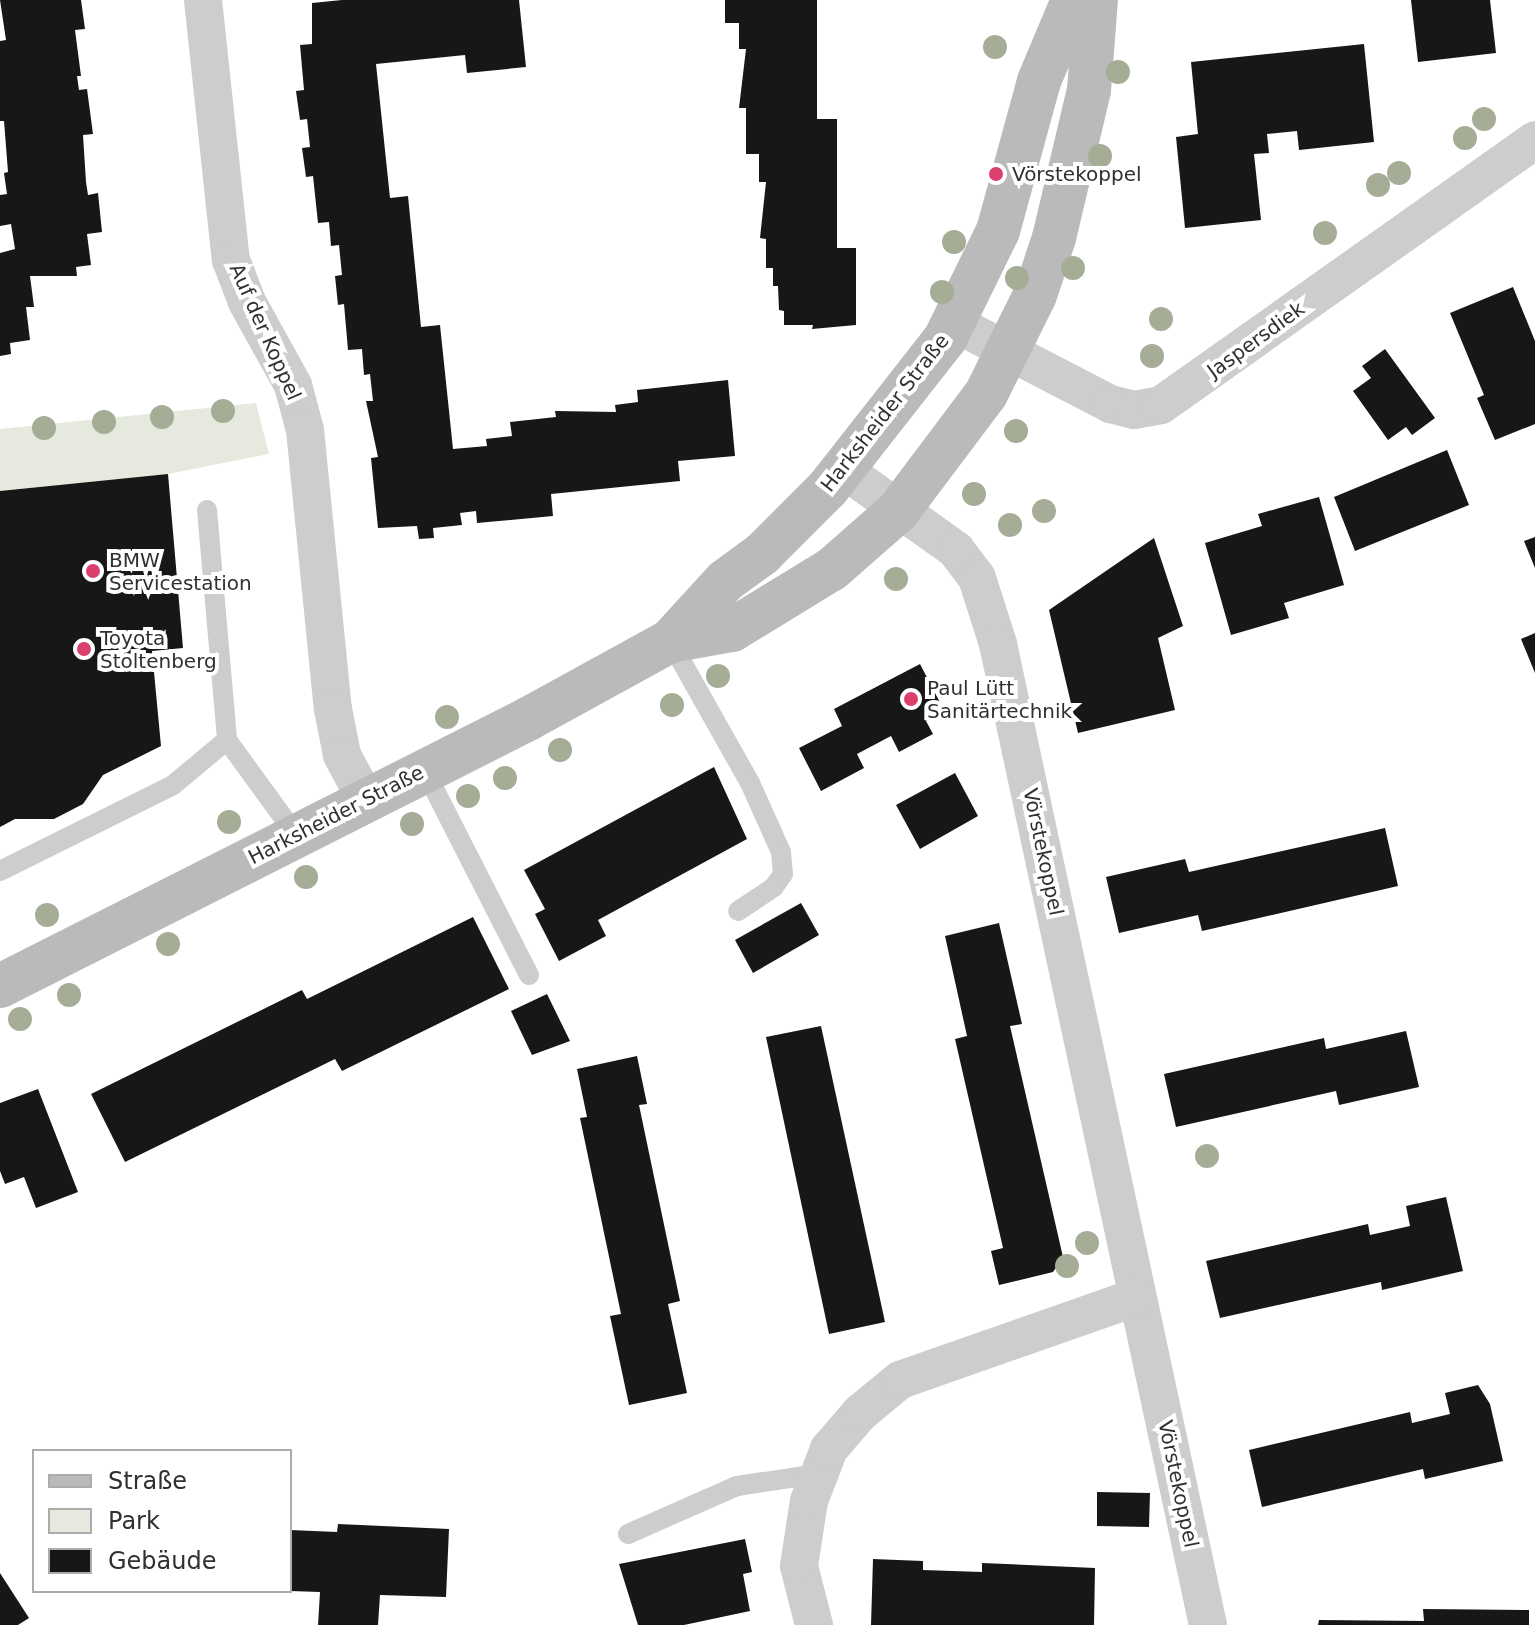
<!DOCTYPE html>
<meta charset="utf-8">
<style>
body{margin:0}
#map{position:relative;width:1535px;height:1625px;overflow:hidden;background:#fff;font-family:"DejaVu Sans",sans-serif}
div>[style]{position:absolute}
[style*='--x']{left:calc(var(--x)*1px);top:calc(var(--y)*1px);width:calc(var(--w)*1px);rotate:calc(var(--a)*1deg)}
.green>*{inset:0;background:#e6e9dd}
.building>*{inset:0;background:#171717}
.service>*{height:20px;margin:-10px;padding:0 10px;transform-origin:10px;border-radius:10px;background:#cdcdcd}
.minor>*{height:38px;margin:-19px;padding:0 19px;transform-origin:19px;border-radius:19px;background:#cdcdcd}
.secondary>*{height:44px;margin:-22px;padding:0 22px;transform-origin:22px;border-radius:22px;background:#bababa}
.trees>*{width:24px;height:24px;margin:-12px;border-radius:50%;background:#a6ad96}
.dots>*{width:22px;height:22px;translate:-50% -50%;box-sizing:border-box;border:4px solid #fff;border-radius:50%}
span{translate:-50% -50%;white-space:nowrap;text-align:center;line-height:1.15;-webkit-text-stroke:8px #fff;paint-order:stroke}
.poi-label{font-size:20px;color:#303030}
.left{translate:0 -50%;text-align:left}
.street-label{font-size:20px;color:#303030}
.legend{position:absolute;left:32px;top:1449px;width:260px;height:144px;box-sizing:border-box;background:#fff;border:2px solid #acacac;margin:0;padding:10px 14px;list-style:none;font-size:24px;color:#303030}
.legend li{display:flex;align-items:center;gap:16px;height:40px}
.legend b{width:40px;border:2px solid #acacac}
</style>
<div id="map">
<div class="green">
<div style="clip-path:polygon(256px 403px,269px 454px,168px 474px,0 491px,0 429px)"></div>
</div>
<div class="building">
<div style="clip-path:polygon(0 0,81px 0,85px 29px,75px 30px,81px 76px,77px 76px,79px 90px,87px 89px,93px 134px,83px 135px,86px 182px,88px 195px,98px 193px,102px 232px,87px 234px,91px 265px,76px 267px,77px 276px,30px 276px,34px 307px,26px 307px,30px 340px,10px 343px,11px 354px,0 356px,0 253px,15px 249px,11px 224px,0 226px,0 195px,7px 194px,4px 173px,8px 172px,4px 121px,0 121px,0 41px,6px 40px)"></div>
<div style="clip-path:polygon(342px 0,519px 0,526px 67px,467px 73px,465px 55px,376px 64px,390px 198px,408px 196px,421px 327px,440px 325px,453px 449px,487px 446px,486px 439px,512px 436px,510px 422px,556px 417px,555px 411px,616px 412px,615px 405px,638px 402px,637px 390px,728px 380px,735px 456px,678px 461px,680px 481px,551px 494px,553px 516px,477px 523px,476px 511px,460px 513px,462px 525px,433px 528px,434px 538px,419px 539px,417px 526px,378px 528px,371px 458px,378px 457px,366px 401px,373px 401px,370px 374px,364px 375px,362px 349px,348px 350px,344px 304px,338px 305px,335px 276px,342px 275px,339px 245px,331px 246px,329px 222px,318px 223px,313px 176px,306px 177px,302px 148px,310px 147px,307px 119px,300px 120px,296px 91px,304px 90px,300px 45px,312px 44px,312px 3px)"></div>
<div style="clip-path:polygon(725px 0,817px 0,817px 119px,837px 119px,837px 248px,856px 248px,856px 325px,812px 329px,813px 325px,784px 325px,784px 311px,779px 310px,778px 286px,773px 286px,773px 268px,766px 268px,766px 239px,760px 238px,766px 182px,759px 182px,759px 154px,746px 154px,746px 108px,739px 108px,746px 49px,739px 49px,739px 23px,725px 23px)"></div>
<div style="clip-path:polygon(1411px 0,1490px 0,1496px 53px,1418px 62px)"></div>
<div style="clip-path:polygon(1364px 44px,1374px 142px,1299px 150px,1297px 131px,1267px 134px,1269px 153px,1254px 154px,1261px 220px,1185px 228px,1176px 137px,1198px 134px,1191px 62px)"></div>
<div style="clip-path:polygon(1513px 287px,1535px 341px,1535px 424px,1495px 440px,1477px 398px,1484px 395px,1450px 313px)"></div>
<div style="clip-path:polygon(1385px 349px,1435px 418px,1412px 435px,1406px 427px,1388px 440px,1353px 391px,1371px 378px,1362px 366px)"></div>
<div style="clip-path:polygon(1447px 450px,1469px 505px,1355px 551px,1334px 497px)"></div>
<div style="clip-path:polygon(168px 474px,183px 648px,152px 651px,161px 746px,103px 775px,83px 804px,54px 819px,15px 819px,0 827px,0 491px)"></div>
<div style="clip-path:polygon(1319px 497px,1344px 585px,1284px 603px,1289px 618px,1231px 635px,1205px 543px,1262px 526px,1258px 514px)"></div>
<div style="clip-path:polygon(1535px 537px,1535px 568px,1524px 541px)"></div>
<div style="clip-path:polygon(1154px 538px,1183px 626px,1158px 638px,1175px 710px,1078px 733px,1049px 610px)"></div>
<div style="clip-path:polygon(1535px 633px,1535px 673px,1521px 639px)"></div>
<div style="clip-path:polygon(920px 664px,945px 712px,926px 721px,933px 734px,899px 752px,891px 736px,857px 754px,864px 768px,821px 791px,799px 748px,842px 726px,834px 709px)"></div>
<div style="clip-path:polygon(714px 767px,747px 839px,598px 920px,606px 936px,559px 961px,535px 914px,545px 909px,524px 870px)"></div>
<div style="clip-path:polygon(955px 773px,978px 816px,920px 849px,896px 805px)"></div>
<div style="clip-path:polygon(1385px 828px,1398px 886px,1202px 931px,1198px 915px,1119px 933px,1106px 877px,1185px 859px,1189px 872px)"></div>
<div style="clip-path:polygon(801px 903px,819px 935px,753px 973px,735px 940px)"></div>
<div style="clip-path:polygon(473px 917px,509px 989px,342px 1071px,335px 1059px,125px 1162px,91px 1094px,302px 990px,307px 999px)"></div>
<div style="clip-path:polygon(999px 923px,1022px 1024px,1010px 1026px,1063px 1257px,1053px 1272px,999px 1285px,991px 1251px,1003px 1248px,955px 1039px,967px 1036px,945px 936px)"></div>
<div style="clip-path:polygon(547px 994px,570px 1041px,532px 1055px,511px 1011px)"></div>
<div style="clip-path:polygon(821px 1026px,885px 1322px,829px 1334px,766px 1037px)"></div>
<div style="clip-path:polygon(1406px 1031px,1419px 1087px,1339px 1105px,1336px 1091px,1176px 1127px,1164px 1074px,1324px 1038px,1326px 1049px)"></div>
<div style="clip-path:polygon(637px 1056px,647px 1104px,639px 1105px,680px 1301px,668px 1304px,687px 1393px,629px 1405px,610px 1316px,621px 1314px,580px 1118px,587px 1117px,577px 1069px)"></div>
<div style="clip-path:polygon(38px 1089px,78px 1192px,36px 1208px,24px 1177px,5px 1184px,0 1171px,0 1103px)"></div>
<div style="clip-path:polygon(1446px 1197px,1463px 1271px,1382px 1290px,1381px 1282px,1220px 1318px,1206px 1261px,1368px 1224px,1370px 1235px,1410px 1226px,1406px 1206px)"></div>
<div style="clip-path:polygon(1478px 1385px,1490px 1404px,1503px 1461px,1425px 1479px,1423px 1469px,1262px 1507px,1249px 1450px,1410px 1412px,1412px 1423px,1450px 1414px,1445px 1393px)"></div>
<div style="clip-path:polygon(1097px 1492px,1150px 1493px,1149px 1527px,1097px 1526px)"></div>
<div style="clip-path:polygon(338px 1524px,449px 1529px,446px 1597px,380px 1595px,378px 1625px,318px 1625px,320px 1592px,290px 1591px,290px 1530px,337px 1532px)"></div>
<div style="clip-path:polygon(745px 1539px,752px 1572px,743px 1574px,750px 1611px,684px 1625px,638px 1625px,619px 1564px)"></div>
<div style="clip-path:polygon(873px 1559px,923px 1561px,923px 1570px,982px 1572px,982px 1563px,1095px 1568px,1094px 1625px,871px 1625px)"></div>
<div style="clip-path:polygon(0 1573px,29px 1618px,18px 1625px,0 1625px)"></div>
<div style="clip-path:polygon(1423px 1609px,1529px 1610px,1529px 1625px,1318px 1625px,1319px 1620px,1424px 1621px)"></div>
</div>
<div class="service">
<div style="--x:207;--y:510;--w:231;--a:85"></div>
<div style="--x:227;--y:740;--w:117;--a:54"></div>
<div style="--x:670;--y:641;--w:163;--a:60.6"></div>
<div style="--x:750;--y:783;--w:76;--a:65.8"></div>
<div style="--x:781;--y:852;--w:22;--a:85"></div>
<div style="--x:783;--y:874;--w:16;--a:125"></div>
<div style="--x:774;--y:887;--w:43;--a:146.3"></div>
<div style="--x:425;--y:771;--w:229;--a:63"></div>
<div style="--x:0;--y:871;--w:193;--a:-26.4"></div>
<div style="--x:173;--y:785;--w:70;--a:-39.8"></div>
<div style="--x:628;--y:1534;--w:119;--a:-23.8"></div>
<div style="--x:737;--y:1486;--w:81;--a:-8.5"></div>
</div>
<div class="minor">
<div style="--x:203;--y:0;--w:262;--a:83.9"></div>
<div style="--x:231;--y:260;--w:45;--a:69.1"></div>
<div style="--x:247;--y:302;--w:95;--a:61"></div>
<div style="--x:293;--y:385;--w:47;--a:75.1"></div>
<div style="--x:305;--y:430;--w:280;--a:84.3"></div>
<div style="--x:333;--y:709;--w:47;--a:78.9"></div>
<div style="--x:342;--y:755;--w:51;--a:61.9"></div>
<div style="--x:954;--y:323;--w:176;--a:27.4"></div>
<div style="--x:1110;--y:404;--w:25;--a:14"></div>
<div style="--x:1134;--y:410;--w:27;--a:-10"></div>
<div style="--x:1161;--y:405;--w:458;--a:-35.3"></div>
<div style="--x:844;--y:470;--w:138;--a:35.5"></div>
<div style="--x:956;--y:550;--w:35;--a:53"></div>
<div style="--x:977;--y:578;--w:69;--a:72.3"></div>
<div style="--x:998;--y:644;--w:1003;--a:77.92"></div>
<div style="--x:814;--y:1625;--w:61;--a:-104.3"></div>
<div style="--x:799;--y:1566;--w:66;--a:-81.3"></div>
<div style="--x:809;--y:1501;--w:56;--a:-69"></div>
<div style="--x:829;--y:1449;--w:48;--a:-49.3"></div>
<div style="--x:860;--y:1413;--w:52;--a:-39.5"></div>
<div style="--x:900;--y:1380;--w:251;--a:-19.3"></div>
</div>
<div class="secondary">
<div style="--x:670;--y:641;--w:63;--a:-10.1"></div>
<div style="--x:732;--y:630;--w:117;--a:-31.4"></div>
<div style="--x:832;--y:569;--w:88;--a:-41.3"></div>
<div style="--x:898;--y:511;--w:146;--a:-53.1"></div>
<div style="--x:986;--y:394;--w:110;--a:-63.7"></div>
<div style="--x:1035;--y:295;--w:60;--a:-71.6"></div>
<div style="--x:1054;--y:238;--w:152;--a:-76.7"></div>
<div style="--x:1089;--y:90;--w:90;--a:-85.6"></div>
<div style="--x:0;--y:986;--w:592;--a:-26.82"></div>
<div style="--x:528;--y:719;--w:162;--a:-28.8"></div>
<div style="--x:670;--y:641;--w:81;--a:-47.5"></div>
<div style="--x:725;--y:581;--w:46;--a:-36.1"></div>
<div style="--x:762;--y:554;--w:93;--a:-45"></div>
<div style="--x:828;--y:488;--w:189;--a:-51.9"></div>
<div style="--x:945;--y:339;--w:120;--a:-63.9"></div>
<div style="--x:998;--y:231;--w:156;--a:-74.7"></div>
<div style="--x:1039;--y:81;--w:88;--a:-67.2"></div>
</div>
<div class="trees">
<div style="left:995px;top:47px"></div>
<div style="left:1118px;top:72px"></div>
<div style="left:1484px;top:119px"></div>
<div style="left:1465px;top:138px"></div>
<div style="left:1100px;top:156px"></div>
<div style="left:1399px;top:173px"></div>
<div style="left:1378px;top:185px"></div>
<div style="left:1325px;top:233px"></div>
<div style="left:954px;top:242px"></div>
<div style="left:1073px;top:268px"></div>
<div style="left:1017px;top:278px"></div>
<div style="left:942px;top:292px"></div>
<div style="left:1161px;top:319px"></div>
<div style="left:1152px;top:356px"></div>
<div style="left:223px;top:411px"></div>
<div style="left:162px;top:417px"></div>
<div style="left:104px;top:422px"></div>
<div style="left:44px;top:428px"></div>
<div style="left:1016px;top:431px"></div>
<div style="left:974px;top:494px"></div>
<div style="left:1044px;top:511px"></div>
<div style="left:1010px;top:525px"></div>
<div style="left:896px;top:579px"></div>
<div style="left:718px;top:676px"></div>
<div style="left:672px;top:705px"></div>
<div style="left:447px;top:717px"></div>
<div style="left:560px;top:750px"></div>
<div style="left:505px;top:778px"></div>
<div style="left:468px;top:796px"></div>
<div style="left:229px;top:822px"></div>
<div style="left:412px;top:824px"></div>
<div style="left:306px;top:877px"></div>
<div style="left:47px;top:915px"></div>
<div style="left:168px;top:944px"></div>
<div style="left:69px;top:995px"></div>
<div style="left:20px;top:1019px"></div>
<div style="left:1207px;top:1156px"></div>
<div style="left:1087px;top:1243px"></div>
<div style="left:1067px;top:1266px"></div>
</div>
<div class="dots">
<div style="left:996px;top:174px;background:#da3f6d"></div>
<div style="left:93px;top:571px;background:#da3f6d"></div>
<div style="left:84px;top:649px;background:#da3f6d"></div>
<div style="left:911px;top:699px;background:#da3f6d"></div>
</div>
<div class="poi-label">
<span class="left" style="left:1012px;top:174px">Vörstekoppel</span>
<span class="left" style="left:109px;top:572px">BMW<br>Servicestation</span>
<span class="left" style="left:100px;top:650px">Toyota<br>Stoltenberg</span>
<span class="left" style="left:927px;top:700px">Paul Lütt<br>Sanitärtechnik</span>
</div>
<div class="street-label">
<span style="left:265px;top:332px;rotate:66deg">Auf der Koppel</span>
<span style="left:1256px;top:340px;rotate:-36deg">Jaspersdiek</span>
<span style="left:885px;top:413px;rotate:-52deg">Harksheider Straße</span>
<span style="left:336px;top:815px;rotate:-27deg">Harksheider Straße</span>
<span style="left:1043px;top:852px;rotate:78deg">Vörstekoppel</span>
<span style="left:1178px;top:1484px;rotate:78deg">Vörstekoppel</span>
</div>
<ul class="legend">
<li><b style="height:10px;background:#bababa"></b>Straße</li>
<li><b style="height:22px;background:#e6e9dd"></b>Park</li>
<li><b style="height:22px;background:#171717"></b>Gebäude</li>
</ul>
</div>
